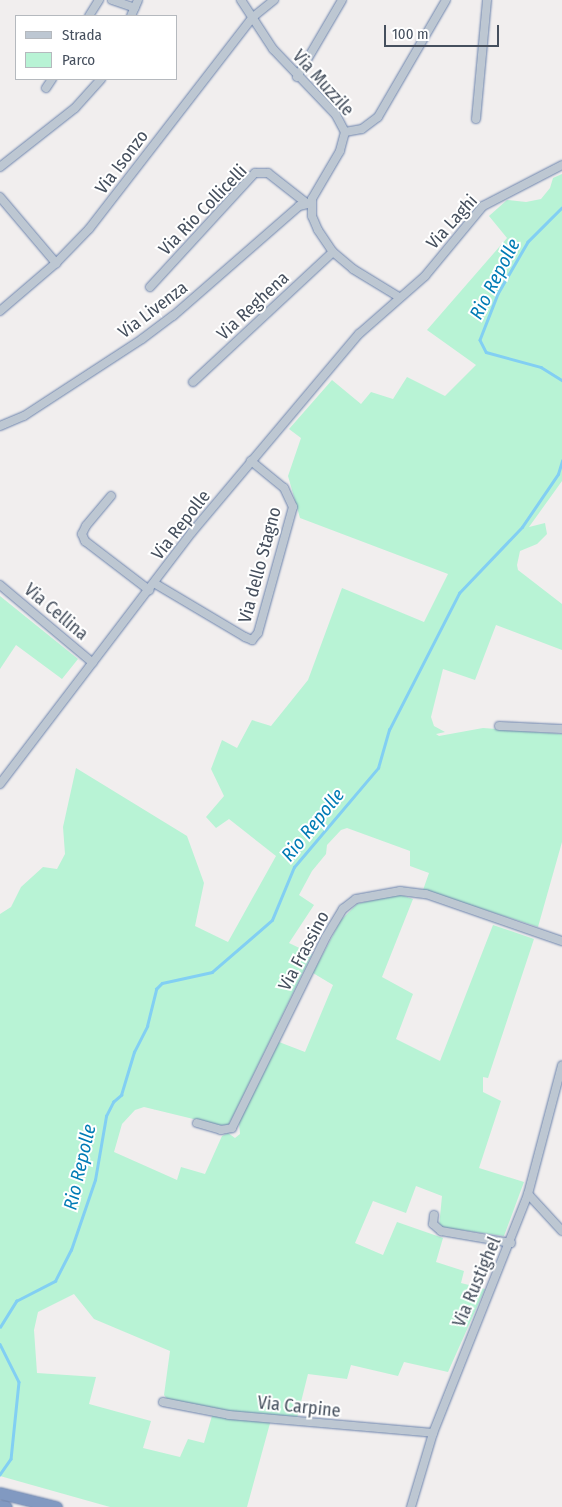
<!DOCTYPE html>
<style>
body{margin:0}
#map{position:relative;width:562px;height:1507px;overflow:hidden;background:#f1eeee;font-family:"Fira Sans Condensed",sans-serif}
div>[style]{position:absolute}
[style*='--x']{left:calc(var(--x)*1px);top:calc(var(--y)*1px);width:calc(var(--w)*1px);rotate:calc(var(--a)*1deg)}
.green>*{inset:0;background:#b8f3d5}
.stream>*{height:2.5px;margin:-1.25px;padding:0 1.25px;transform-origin:1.25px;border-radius:1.25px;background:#82cff3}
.roads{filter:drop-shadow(0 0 1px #6d84ad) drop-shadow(0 0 1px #6d84ad)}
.minor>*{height:8px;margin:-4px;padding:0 4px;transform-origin:4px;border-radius:4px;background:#bdc7d2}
.highway>*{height:11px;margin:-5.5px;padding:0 5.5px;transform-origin:5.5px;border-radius:5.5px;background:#8199c1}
span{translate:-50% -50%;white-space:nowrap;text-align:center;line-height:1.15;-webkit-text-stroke:4px #fff;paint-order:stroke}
.street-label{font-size:18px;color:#454f5d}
.water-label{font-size:19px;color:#007bb5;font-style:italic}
.legend{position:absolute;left:15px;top:15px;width:162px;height:65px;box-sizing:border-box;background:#fff;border:1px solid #b5b9be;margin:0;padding:6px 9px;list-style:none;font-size:15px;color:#454f5d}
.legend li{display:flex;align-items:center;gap:10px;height:25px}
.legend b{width:25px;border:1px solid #b5b9be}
.scale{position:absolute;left:384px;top:25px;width:115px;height:22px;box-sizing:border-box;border:2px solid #454f5d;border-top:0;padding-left:6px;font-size:15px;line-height:18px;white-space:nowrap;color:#454f5d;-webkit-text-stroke:4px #fff;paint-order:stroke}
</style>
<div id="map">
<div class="green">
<div style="clip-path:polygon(evenodd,562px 174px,562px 481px,529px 527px,545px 523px,547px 534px,537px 544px,520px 551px,517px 565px,518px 570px,562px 604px,562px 650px,496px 625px,475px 680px,443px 669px,431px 717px,434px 726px,445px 732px,436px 734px,439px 736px,483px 728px,562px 734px,562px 842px,538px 927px,423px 890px,429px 873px,410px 866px,410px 851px,347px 828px,341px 830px,327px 845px,326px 854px,312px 871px,299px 895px,314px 905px,289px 943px,312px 954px,231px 1120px,228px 1125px,218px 1125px,144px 1107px,135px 1110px,122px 1124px,114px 1152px,177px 1180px,181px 1167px,205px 1174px,222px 1136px,228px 1133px,235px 1138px,240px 1134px,239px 1123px,279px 1042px,305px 1052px,333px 985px,313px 973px,341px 920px,357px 904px,398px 894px,413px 899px,382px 977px,413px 994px,396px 1039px,440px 1061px,493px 925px,534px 939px,488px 1078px,483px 1077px,483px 1092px,501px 1101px,479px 1168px,524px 1182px,504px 1236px,439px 1227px,442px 1196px,416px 1186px,406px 1213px,373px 1201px,355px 1243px,383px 1255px,397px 1222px,443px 1238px,436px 1262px,464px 1271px,461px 1283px,485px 1289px,448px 1372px,404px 1362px,398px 1376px,351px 1365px,347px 1379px,308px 1374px,297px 1418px,272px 1416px,247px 1507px,110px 1507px,0 1476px,0 914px,11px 907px,21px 887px,43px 867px,57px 869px,65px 854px,63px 827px,76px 768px,187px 836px,204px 883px,195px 926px,228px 942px,276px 856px,229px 819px,216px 828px,206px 817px,224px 796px,211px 769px,222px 740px,237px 748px,252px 720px,271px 726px,308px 680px,342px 588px,424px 622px,448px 574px,300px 518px,288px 476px,301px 438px,289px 429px,332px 380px,361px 404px,371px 392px,393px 399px,407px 377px,445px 396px,476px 365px,427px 330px,507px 238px,489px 216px,507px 200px,526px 202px,541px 199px,550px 188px,553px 178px,562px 174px,74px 1294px,94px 1319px,170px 1351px,164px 1395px,168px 1400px,214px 1409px,204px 1443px,188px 1439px,180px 1457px,143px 1448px,151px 1421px,89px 1404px,96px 1377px,37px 1373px,34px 1330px,38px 1312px,74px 1294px)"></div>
<div style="clip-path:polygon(0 596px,78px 659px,62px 679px,16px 645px,0 669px)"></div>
</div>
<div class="stream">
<div style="--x:562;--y:208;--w:48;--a:135"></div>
<div style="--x:528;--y:242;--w:60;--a:120"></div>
<div style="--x:498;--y:294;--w:49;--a:111.4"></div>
<div style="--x:480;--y:340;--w:13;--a:63"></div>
<div style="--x:486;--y:352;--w:57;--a:15.3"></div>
<div style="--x:541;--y:367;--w:25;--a:32"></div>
<div style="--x:0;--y:1327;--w:31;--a:-58"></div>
<div style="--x:16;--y:1301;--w:44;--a:-27.1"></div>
<div style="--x:55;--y:1281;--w:35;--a:-63"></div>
<div style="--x:71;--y:1250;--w:74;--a:-71.1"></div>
<div style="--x:95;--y:1180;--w:65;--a:-80.2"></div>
<div style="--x:106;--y:1116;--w:16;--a:-63"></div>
<div style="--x:113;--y:1102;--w:11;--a:-41"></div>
<div style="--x:121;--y:1095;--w:45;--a:-73.2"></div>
<div style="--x:134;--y:1052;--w:29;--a:-63"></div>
<div style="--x:147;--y:1026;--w:38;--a:-76"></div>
<div style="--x:156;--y:989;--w:8;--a:-45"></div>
<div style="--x:162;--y:983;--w:51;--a:-12.4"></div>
<div style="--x:212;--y:972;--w:79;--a:-40.9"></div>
<div style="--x:272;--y:920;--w:57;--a:-67.5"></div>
<div style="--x:294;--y:867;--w:130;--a:-49.7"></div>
<div style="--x:378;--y:768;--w:40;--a:-74"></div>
<div style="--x:389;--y:730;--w:154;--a:-62.9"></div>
<div style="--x:459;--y:593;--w:91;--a:-46.3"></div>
<div style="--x:522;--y:527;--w:64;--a:-55.8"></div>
<div style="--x:558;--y:474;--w:14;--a:-73"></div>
<div style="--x:0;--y:1344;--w:42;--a:63.4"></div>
<div style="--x:19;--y:1382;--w:77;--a:95.9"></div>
<div style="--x:11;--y:1459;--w:19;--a:125"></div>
</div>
<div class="roads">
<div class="minor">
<div style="--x:112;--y:0;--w:24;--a:19"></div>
<div style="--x:241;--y:0;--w:59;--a:56.9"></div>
<div style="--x:273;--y:49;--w:91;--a:46.3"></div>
<div style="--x:336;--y:115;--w:19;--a:62"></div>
<div style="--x:345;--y:132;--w:20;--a:105"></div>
<div style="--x:340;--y:151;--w:56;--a:120.3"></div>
<div style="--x:312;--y:199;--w:17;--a:90"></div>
<div style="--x:312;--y:216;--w:15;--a:67"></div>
<div style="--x:318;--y:230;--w:27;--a:56"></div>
<div style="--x:333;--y:252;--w:26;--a:40"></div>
<div style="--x:353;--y:269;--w:54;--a:31.3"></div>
<div style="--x:89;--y:16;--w:19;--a:-58"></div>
<div style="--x:131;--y:16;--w:17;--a:-66"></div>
<div style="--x:297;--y:77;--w:89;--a:-59.7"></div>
<div style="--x:46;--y:88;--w:11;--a:-56"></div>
<div style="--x:476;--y:119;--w:120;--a:-84.7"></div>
<div style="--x:345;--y:132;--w:17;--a:-10"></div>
<div style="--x:362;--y:129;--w:20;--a:-37"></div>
<div style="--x:378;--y:117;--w:135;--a:-59.8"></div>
<div style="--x:0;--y:167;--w:95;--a:-38.2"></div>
<div style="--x:75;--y:108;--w:39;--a:-48"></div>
<div style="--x:0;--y:197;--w:87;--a:49.7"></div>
<div style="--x:150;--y:287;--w:155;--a:-47.4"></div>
<div style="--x:255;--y:173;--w:13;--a:0"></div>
<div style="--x:268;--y:173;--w:47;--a:38.1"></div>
<div style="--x:0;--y:311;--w:74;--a:-40.6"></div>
<div style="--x:56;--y:263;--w:47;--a:-45.9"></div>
<div style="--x:89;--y:229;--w:268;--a:-52.3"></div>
<div style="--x:253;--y:17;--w:27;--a:-39"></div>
<div style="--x:193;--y:382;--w:191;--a:-42.9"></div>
<div style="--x:0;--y:426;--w:26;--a:-23"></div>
<div style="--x:24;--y:416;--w:141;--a:-33.1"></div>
<div style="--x:142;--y:339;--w:39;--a:-37"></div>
<div style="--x:173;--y:316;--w:167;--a:-41.1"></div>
<div style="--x:299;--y:206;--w:13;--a:-13"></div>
<div style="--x:111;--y:496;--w:39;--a:130"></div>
<div style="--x:86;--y:526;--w:9;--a:117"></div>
<div style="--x:82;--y:534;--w:8;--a:67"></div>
<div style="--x:85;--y:541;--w:81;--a:37.4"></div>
<div style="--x:154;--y:583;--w:106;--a:30.7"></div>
<div style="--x:245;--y:637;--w:8;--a:23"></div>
<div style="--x:252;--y:640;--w:9;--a:-49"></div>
<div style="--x:258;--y:633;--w:131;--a:-74.5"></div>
<div style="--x:293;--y:507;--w:21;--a:-115"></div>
<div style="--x:284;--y:488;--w:43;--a:-140.7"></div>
<div style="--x:0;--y:585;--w:121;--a:40"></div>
<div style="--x:499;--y:726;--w:63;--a:2.7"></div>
<div style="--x:0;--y:784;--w:317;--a:-52.7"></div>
<div style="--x:192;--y:532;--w:259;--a:-49.9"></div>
<div style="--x:359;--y:334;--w:88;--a:-41.3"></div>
<div style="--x:425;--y:276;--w:91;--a:-50.4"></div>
<div style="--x:483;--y:206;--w:89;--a:-27.4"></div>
<div style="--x:197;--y:1123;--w:25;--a:16"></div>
<div style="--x:221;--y:1130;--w:11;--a:-10"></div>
<div style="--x:232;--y:1128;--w:213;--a:-63.8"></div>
<div style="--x:326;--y:937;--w:33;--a:-59"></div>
<div style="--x:343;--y:909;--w:16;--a:-38"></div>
<div style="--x:356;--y:899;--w:45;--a:-10.3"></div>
<div style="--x:400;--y:891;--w:26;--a:7"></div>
<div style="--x:426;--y:894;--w:144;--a:19.1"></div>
<div style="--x:528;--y:1194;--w:50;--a:47.4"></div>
<div style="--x:434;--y:1215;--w:9;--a:96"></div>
<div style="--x:433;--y:1224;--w:11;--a:41"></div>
<div style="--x:441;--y:1231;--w:71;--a:9.7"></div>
<div style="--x:163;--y:1402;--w:67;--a:11.1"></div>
<div style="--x:229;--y:1415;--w:205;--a:5"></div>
<div style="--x:411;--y:1507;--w:77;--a:-73.4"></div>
<div style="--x:433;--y:1433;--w:257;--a:-68.3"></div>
<div style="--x:528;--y:1194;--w:133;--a:-75.2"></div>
</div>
<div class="highway">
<div style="--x:0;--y:1493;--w:58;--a:14"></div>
<div style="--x:0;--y:1506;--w:6;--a:9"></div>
</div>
</div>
<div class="street-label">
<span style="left:323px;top:83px;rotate:48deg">Via Muzzile</span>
<span style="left:122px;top:162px;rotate:-53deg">Via Isonzo</span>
<span style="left:203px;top:210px;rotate:-46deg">Via Rio Collicelli</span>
<span style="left:452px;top:222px;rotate:-48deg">Via Laghi</span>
<span style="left:253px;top:306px;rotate:-43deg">Via Reghena</span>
<span style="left:153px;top:310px;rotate:-37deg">Via Livenza</span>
<span style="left:181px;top:525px;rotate:-52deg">Via Repolle</span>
<span style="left:260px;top:565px;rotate:-75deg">Via dello Stagno</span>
<span style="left:56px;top:612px;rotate:40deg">Via Cellina</span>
<span style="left:304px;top:951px;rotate:-62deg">Via Frassino</span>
<span style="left:477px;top:1282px;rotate:-67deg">Via Rustighel</span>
<span style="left:299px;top:1407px;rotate:6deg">Via Carpine</span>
</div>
<div class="water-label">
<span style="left:495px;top:279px;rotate:-63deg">Rio Repolle</span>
<span style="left:313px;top:825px;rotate:-51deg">Rio Repolle</span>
<span style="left:80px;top:1167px;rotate:-77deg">Rio Repolle</span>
</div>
<ul class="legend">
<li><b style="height:6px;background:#bdc7d2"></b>Strada</li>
<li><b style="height:14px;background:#b8f3d5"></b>Parco</li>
</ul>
<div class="scale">100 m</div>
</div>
